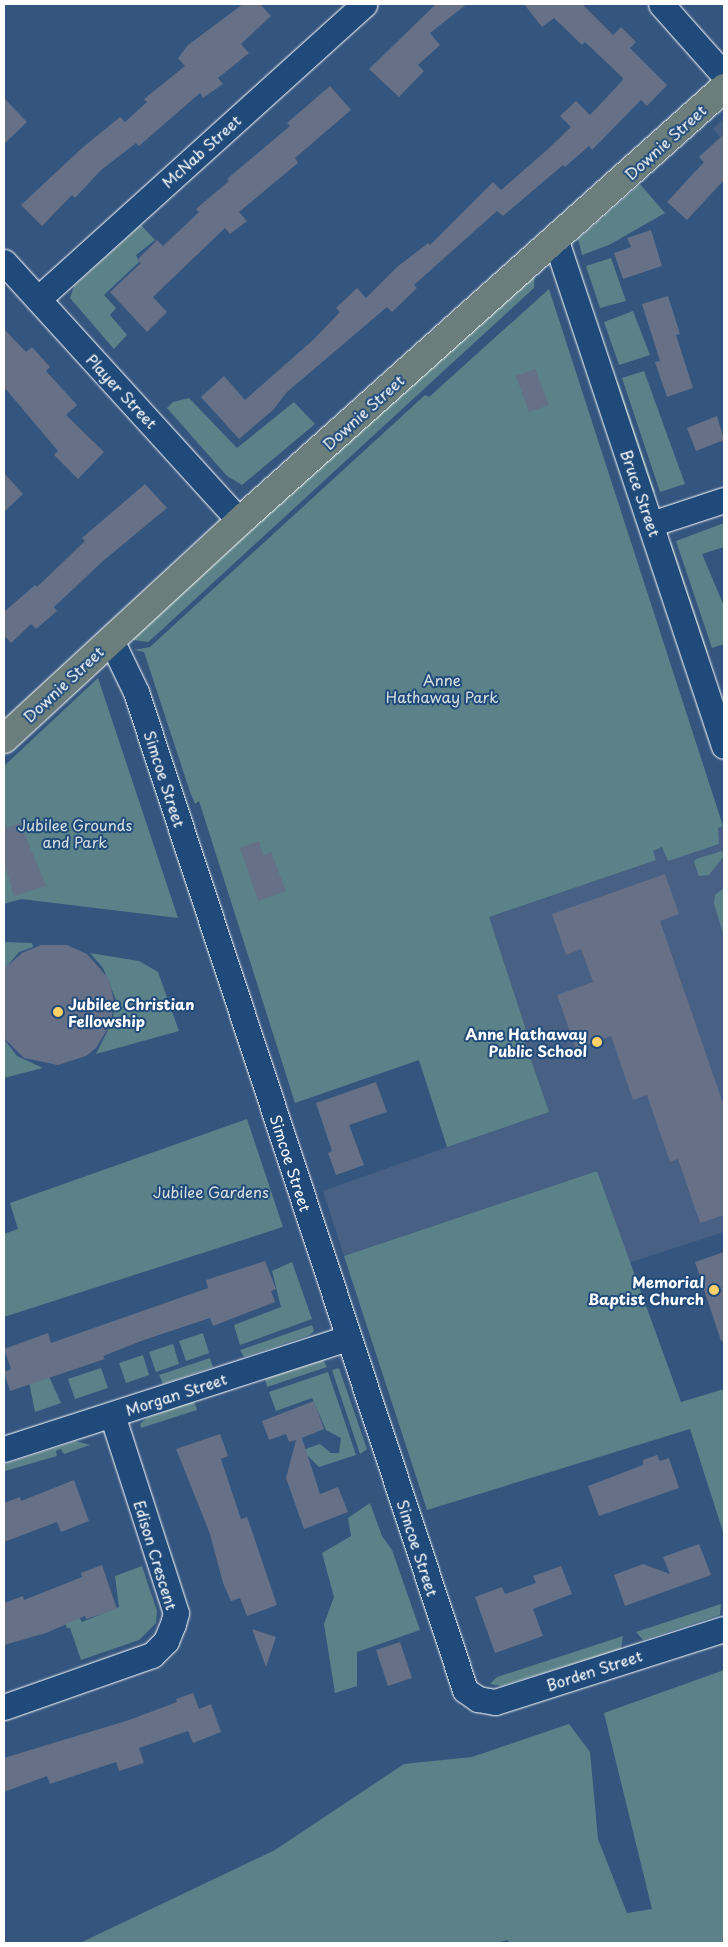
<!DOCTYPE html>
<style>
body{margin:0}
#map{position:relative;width:728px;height:1947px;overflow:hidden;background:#34557e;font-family:"Playpen Sans",sans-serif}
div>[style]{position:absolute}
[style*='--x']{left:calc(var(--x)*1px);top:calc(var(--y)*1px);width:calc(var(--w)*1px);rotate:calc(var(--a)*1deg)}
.built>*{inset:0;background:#476084}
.green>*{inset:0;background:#5b8288}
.building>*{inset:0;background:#667087}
.roads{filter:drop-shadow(0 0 1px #fff) drop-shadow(0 0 1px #fff)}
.minor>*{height:25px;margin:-12.5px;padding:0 12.5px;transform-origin:12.5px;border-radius:12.5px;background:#1f4a7a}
.major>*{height:28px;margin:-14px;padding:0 14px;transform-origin:14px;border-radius:14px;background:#6c7e7c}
.dots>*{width:14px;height:14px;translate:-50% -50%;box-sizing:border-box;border:2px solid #1f4a7a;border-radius:50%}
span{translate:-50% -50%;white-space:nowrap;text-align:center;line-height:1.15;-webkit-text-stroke:4px #1f4a7a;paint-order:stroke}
.street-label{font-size:15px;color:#fff}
.park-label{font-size:15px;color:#d6e0e1}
.poi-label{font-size:15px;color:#fff;font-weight:700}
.left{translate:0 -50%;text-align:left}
.right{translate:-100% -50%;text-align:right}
.frame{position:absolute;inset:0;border:5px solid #fff;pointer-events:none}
</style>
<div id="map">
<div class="built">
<div style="clip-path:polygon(724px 118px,724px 141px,713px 129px)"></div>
<div style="clip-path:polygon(723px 826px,724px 1232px,628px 1263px,597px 1171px,344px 1256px,323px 1191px,447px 1147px,419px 1060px,481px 911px)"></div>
</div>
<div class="green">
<div style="clip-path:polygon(640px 184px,665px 213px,609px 245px,582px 255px,578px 239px)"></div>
<div style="clip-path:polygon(141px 225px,155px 240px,136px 255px,139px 262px,104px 295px,116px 308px,110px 315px,127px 335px,114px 349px,70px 298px,74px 286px)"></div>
<div style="clip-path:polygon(611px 258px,626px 301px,600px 308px,586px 266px)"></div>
<div style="clip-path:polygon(535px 271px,534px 288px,155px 636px,148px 642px,133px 640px,133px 634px)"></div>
<div style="clip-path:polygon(549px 289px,723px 826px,718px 828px,719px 844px,668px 861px,662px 847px,653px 851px,656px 860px,489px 917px,526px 1030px,522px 1034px,549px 1112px,447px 1147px,419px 1060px,295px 1103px,199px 801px,195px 804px,190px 792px,144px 652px,134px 650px,150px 647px,425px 395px,429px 397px)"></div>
<div style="clip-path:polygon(633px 311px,650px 355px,619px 365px,604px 322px)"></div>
<div style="clip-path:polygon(644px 371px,685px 484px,660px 492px,622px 378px)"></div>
<div style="clip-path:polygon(618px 382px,655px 492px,650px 491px,610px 384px)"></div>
<div style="clip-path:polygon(189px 398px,237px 448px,294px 402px,315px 424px,242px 485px,227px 476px,167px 408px,173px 402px)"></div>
<div style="clip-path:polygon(724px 523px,724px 547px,702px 554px,724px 606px,724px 644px,712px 648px,676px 541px)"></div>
<div style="clip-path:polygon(671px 542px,708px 653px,702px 653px,669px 547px)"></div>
<div style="clip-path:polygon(98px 678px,178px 918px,21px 899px,4px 904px,4px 766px)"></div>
<div style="clip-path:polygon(722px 851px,724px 856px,709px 875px,699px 876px,694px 862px,696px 859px)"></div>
<div style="clip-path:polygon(724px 888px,724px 936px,714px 904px,715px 895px)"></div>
<div style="clip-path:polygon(4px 942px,32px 943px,33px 947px,19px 952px,4px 970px)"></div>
<div style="clip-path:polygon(90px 953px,139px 961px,158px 972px,179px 1031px,96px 1054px,112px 1022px,116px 1000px,103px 968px)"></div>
<div style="clip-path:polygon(4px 1039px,17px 1056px,43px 1068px,4px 1078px)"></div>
<div style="clip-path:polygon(247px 1119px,283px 1227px,4px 1317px,4px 1234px,18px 1229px,10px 1203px)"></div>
<div style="clip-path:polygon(597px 1171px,681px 1402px,724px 1389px,724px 1535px,690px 1429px,427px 1510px,344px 1256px)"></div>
<div style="clip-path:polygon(292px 1262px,312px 1319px,240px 1345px,234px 1325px,281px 1307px,272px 1271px)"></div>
<div style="clip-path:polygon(312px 1325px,314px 1331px,310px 1335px,244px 1357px,240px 1350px)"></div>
<div style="clip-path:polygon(203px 1333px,209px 1353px,186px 1361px,179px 1341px)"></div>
<div style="clip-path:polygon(173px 1344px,179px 1364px,156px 1372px,149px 1352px)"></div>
<div style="clip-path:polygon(143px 1355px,149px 1375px,126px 1383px,119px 1363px)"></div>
<div style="clip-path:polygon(210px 1358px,213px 1367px,163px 1384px,159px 1375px)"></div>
<div style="clip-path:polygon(323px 1360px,327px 1367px,267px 1387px,265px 1379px)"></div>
<div style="clip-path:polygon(101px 1368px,108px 1388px,75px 1399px,68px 1379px)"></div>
<div style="clip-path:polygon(339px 1368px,367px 1449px,360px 1454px,332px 1370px)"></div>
<div style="clip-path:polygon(46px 1370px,61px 1403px,35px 1412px,27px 1372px)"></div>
<div style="clip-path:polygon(328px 1372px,356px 1455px,319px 1467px,308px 1456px,298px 1458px,297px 1452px,320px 1444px,331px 1453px,339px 1453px,341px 1438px,326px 1430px,312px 1398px,276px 1411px,269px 1392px)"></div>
<div style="clip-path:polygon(194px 1401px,197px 1410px,141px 1428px,140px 1424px,147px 1418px)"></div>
<div style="clip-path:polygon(76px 1441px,90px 1445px,64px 1454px,61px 1449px,56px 1451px,57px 1456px,5px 1471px,5px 1464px)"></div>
<div style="clip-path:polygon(370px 1503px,382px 1536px,392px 1550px,420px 1630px,357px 1652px,357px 1686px,335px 1693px,324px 1624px,334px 1597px,322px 1553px,351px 1536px,348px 1518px)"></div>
<div style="clip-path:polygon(142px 1566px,157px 1611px,156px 1623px,139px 1640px,81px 1660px,70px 1628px,67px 1628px,63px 1618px,77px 1613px,82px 1622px,119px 1607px,115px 1576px)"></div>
<div style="clip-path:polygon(721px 1604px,720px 1615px,643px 1640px,636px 1632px)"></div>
<div style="clip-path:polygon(623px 1636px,621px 1649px,501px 1686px,490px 1684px,497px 1677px)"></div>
<div style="clip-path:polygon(724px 1670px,724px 1943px,510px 1943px,507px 1940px,497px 1943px,80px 1943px,275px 1850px,404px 1764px,472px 1757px,569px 1724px,590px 1752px,598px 1839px,627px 1913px,652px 1909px,604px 1713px)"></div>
</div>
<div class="building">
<div style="clip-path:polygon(243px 4px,260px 4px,271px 16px,241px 44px,249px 53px,218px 78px,223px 84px,203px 98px,200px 93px,139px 146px,136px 143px,101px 170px,75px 198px,72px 195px,42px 226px,21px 205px,82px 148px,120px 117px,125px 122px,147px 102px,144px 99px,185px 66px,178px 58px,188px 45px)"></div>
<div style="clip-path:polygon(436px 4px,467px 4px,430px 33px,440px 45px,418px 65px,424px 71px,399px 97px,369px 69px)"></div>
<div style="clip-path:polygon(524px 4px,582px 4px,613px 35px,621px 27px,636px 42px,630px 48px,667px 85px,647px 106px,641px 100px,592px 150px,589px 146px,565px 167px,563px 165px,503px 216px,497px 211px,414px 285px,417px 288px,392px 312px,387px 307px,287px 392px,273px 410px,239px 439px,201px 397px,224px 376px,245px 400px,313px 340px,340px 312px,336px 308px,357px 288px,366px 298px,397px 267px,428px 243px,430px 245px,493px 182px,501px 190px,548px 149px,571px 127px,560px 116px,576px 101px,590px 115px,622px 81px,623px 78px,585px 42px,582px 45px,554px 18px,542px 27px)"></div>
<div style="clip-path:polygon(330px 86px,351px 110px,295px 158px,298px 163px,239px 212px,247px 221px,230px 234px,225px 228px,153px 297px,167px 312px,147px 332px,110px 292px,141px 263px,137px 260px,157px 240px,163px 246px,199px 212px,196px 209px,229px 181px,227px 179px,290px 126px,287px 123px)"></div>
<div style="clip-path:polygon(4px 98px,27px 122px,4px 144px)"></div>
<div style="clip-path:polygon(724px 134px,724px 180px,687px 220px,667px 202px,704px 162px,699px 157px)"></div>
<div style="clip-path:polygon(651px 230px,662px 266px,623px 279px,614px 253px,631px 247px,627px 238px)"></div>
<div style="clip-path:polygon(668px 296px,680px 334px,676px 335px,693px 388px,667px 397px,655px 362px,660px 361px,642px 304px)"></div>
<div style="clip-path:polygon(4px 329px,26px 352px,32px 347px,50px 367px,46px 371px,77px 405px,66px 415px,104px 452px,78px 479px,54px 455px,58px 451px,4px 387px)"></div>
<div style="clip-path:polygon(535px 369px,549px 405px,529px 412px,516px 376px)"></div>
<div style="clip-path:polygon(717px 416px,724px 440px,696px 451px,687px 428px)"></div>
<div style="clip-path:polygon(4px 473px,23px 494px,4px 512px)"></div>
<div style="clip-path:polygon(145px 484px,167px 508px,103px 561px,54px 607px,57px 611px,36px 629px,31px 624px,11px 643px,4px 635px,4px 612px,35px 585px,37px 587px,85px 541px,82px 538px)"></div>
<div style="clip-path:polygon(20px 823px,46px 886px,14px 896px,4px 862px,4px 829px)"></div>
<div style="clip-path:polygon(259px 841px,263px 855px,271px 852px,286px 891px,258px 901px,240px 848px)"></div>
<div style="clip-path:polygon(665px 874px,679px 914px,660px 921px,724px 1106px,724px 1215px,700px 1223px,678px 1159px,670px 1162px,647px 1095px,633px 1100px,611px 1036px,576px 1049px,557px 995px,593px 982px,581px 949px,566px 955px,552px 914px)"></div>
<div style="clip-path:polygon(41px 945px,67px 945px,87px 954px,109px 979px,114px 1001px,111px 1023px,96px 1048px,86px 1056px,58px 1065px,24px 1058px,4px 1038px,4px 969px,22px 953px)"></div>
<div style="clip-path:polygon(376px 1082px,387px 1112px,349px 1125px,364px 1165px,336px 1175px,328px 1153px,332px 1151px,316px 1103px)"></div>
<div style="clip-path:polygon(724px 1252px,724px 1340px,721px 1341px,695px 1262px)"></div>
<div style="clip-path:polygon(265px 1261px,276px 1289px,271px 1291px,275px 1302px,213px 1326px,210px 1318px,144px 1340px,103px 1356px,105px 1359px,10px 1391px,4px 1372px,11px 1369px,4px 1349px,48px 1333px,51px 1343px,208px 1288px,206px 1280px)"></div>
<div style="clip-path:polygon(314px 1401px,324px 1429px,302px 1438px,320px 1494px,338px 1487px,348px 1512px,304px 1529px,286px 1478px,296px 1440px,289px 1442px,286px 1434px,269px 1440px,262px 1421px)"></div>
<div style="clip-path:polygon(220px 1434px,228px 1456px,221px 1459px,241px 1519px,247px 1517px,253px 1534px,277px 1605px,247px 1616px,240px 1598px,231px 1601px,223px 1583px,210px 1534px,176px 1449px)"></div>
<div style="clip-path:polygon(657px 1455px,660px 1461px,669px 1458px,679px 1488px,599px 1516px,588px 1486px,643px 1465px,643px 1460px)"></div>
<div style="clip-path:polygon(74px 1480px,89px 1521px,61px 1532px,57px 1522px,4px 1542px,4px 1503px,20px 1497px,21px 1501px)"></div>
<div style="clip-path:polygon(699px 1544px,711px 1575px,625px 1606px,614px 1575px,643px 1564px,670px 1574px,663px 1557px)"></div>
<div style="clip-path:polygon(102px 1565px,117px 1609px,86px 1619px,85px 1616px,46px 1633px,4px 1645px,4px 1603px,23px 1596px,24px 1600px,82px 1577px,81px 1573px)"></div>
<div style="clip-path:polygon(561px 1566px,572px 1594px,533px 1609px,543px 1636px,495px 1653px,475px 1597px,502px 1587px,505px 1594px,536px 1583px,533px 1576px)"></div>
<div style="clip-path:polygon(252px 1629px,276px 1637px,266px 1667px)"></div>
<div style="clip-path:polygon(400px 1642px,412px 1678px,388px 1686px,376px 1650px)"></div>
<div style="clip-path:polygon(193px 1693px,199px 1709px,211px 1704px,221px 1732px,193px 1743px,188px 1731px,139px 1748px,144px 1763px,119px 1771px,116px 1762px,50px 1784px,47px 1776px,4px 1792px,4px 1758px,129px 1720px,177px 1702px,176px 1699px)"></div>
</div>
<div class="roads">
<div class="minor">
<div style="--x:661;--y:4;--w:95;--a:48.4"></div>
<div style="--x:556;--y:241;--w:532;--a:71.6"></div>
<div style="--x:4;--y:262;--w:350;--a:47.7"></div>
<div style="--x:38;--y:299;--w:440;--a:-42.1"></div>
<div style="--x:651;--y:524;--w:77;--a:-18.2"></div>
<div style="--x:111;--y:640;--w:58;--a:64.3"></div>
<div style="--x:136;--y:692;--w:1051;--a:71.75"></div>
<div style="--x:465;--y:1690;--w:16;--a:35"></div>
<div style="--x:478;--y:1699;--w:17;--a:10"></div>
<div style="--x:495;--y:1702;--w:240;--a:-17.7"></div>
<div style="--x:4;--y:1449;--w:361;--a:-17.9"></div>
<div style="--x:4;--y:1707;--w:157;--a:-19.4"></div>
<div style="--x:152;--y:1655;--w:20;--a:-45"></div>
<div style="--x:166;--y:1641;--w:18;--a:-68"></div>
<div style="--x:173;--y:1624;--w:11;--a:-75"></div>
<div style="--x:176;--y:1613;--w:208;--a:-107.9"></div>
</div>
<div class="major">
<div style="--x:4;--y:739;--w:321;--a:-42.7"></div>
<div style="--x:240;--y:521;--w:649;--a:-41.82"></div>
</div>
</div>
<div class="dots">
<div style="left:58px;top:1012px;background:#ffd166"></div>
<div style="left:597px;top:1042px;background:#ffd166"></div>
<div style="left:714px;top:1290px;background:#ffd166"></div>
</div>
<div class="street-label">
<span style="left:665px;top:142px;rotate:-42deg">Downie Street</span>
<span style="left:201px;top:151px;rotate:-42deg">McNab Street</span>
<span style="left:122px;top:391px;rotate:47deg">Player Street</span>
<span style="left:363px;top:412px;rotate:-42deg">Downie Street</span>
<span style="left:641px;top:493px;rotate:71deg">Bruce Street</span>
<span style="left:63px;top:684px;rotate:-43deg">Downie Street</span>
<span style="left:165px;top:779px;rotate:72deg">Simcoe Street</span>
<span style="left:291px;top:1163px;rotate:72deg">Simcoe Street</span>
<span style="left:176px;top:1394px;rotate:-18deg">Morgan Street</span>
<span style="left:418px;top:1548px;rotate:72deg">Simcoe Street</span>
<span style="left:156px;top:1555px;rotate:73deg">Edison Crescent</span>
<span style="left:594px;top:1670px;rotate:-18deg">Borden Street</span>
</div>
<div class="park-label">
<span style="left:442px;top:688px">Anne<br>Hathaway Park</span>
<span style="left:75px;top:833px">Jubilee Grounds<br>and Park</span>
<span style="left:211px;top:1192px">Jubilee Gardens</span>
</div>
<div class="poi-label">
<span class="left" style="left:68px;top:1012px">Jubilee Christian<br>Fellowship</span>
<span class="right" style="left:587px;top:1042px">Anne Hathaway<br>Public School</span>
<span class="right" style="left:704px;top:1290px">Memorial<br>Baptist Church</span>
</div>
<div class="frame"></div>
</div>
